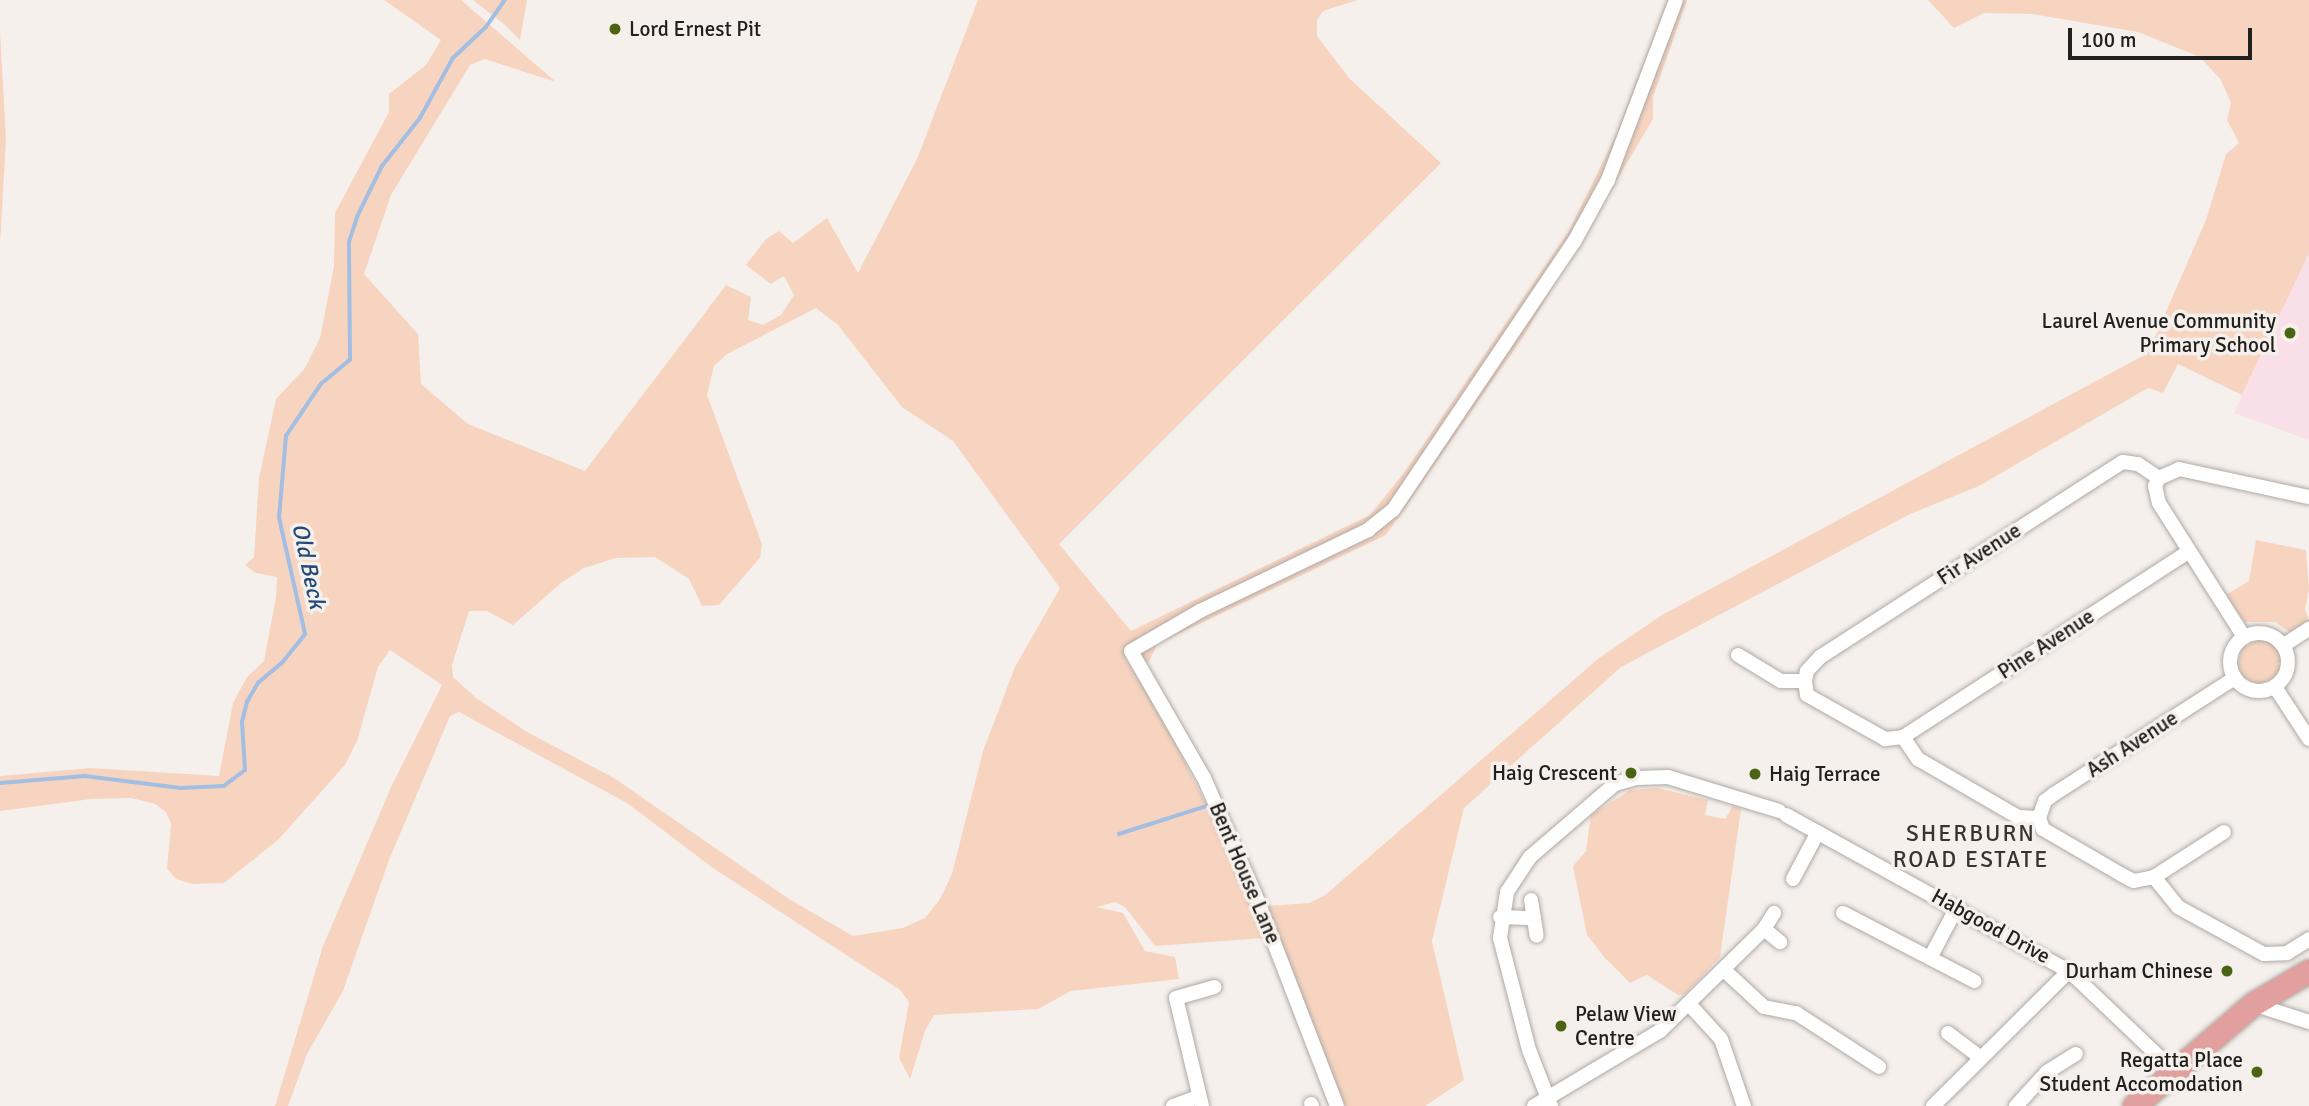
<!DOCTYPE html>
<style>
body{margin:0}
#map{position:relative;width:2309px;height:1106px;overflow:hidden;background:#f6f0ec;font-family:Signika,sans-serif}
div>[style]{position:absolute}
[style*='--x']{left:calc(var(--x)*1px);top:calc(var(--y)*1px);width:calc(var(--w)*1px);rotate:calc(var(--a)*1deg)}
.education>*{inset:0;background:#f9dfe8}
.green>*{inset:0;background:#f7d4bf}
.stream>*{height:3.5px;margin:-1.75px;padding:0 1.75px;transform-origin:1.75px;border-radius:1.75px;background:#a2bee3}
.roads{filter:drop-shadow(0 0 2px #afaaa6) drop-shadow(0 0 2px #afaaa6)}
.street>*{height:14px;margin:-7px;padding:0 7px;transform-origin:7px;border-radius:7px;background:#fff}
.street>.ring{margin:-7px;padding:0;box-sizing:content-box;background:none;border:14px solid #fff;border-radius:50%}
.primary>*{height:23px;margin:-11.5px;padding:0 11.5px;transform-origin:11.5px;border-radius:11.5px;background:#e1a09d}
.dots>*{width:19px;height:19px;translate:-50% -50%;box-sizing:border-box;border:4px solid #f6f0ec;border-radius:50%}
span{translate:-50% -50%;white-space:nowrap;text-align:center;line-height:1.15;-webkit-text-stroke:7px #f6f0ec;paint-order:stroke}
.poi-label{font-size:21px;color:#22201e}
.left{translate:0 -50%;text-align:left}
.right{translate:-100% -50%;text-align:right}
.street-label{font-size:21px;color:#22201e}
.water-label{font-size:23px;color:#234978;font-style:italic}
.neighbourhood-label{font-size:23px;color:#393431;letter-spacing:2px}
.scale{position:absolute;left:2068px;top:28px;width:184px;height:32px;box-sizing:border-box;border:4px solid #22201e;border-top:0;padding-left:9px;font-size:21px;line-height:24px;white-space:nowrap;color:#22201e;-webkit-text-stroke:5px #f6f0ec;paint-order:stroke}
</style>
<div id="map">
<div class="education">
<div style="clip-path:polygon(2309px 253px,2309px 440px,2234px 413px)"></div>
</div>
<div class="green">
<div style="clip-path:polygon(evenodd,384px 0,461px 0,556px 82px,485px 59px,470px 65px,391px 195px,364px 274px,418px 334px,421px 384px,468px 424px,585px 471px,726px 285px,751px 297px,748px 320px,763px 325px,781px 315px,794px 295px,784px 276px,771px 284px,746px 265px,766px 239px,779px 231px,793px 243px,827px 218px,858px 273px,917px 159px,978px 0,1358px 0,1323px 11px,1317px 20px,1317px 36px,1349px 78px,1441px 163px,1059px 544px,1131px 631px,1370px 515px,1406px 470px,1569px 231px,1616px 135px,1667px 0,1687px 0,1653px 97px,1653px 119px,1525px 334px,1386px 535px,1157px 644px,1149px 662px,1125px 659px,1157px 707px,1207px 806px,1264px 938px,1155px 946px,1125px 907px,1115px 902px,1097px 907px,1123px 913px,1145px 951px,1175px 957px,1179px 979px,1071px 991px,1038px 1009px,934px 1015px,925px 1031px,910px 1079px,899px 1058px,909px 1002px,900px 990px,713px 868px,627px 803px,459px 712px,450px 716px,389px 860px,343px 991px,307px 1054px,288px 1106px,275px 1106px,323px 946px,392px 785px,442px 685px,390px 650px,378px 667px,357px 741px,345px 765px,278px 840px,224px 883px,192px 884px,176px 879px,167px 869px,171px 824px,166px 812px,155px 804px,131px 798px,91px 799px,0 811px,0 776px,90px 768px,219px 776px,233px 703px,247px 677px,264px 661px,276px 597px,277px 577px,256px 573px,245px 565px,254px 557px,259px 478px,276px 399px,305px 368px,320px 338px,334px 266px,335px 213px,389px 112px,389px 94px,426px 65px,441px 40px,384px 0,816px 308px,838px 325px,902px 407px,953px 441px,1060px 588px,1015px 667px,983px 751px,952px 874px,940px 899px,925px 918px,903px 928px,853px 936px,789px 899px,614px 778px,529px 733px,476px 698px,453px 677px,452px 665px,469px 611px,487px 611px,513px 625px,561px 583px,584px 568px,616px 558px,655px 557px,689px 579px,702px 606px,719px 605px,760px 558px,762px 544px,707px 395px,714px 366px,727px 354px,816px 308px)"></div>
<div style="clip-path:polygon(473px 0,527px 0,520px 40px,505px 25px)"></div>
<div style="clip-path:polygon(1928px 0,2309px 0,2309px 253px,2242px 395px,2178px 364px,2163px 393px,2148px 388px,1979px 486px,1910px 514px,1621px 667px,1464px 808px,1432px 941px,1464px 1080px,1425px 1106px,1343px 1106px,1267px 906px,1309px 903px,1324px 896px,1599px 658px,1662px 615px,2148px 353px,2206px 220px,2226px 154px,2239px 143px,2227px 120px,2231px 103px,2221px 80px,2200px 57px,2138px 32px,2032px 14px,1984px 13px,1954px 28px)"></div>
<div style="clip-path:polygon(0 31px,6px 139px,0 245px)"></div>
<div style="clip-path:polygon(2256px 540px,2306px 550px,2309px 590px,2305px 609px,2309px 621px,2291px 633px,2275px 622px,2245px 622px,2226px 595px,2249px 581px)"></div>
<div style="clip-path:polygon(2261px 639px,2276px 644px,2284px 660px,2276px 664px,2282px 666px,2280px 674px,2259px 685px,2243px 677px,2238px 664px,2242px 648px)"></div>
<div style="clip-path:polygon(1657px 788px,1708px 800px,1705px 815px,1725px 819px,1733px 806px,1741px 809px,1720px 957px,1685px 994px,1678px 995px,1647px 975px,1630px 983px,1605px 958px,1587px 935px,1573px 866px,1586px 851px,1591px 815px,1630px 790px)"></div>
</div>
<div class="stream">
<div style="--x:0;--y:783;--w:85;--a:-4.7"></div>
<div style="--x:85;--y:776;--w:96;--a:7.2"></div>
<div style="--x:180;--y:788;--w:44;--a:-2.6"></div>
<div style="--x:224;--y:786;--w:26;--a:-37"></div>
<div style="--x:245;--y:770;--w:48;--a:-93.6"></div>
<div style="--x:242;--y:722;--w:21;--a:-76"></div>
<div style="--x:247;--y:702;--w:22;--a:-60"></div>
<div style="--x:258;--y:683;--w:30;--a:-40"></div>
<div style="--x:281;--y:664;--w:38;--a:-51"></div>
<div style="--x:305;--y:634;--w:119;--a:-102.6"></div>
<div style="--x:279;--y:518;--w:82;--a:-85.1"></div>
<div style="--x:286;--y:436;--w:63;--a:-56.1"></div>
<div style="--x:321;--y:384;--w:38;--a:-40"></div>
<div style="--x:350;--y:360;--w:118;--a:-90.5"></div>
<div style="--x:349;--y:242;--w:26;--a:-72"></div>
<div style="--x:357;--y:217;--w:57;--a:-63.9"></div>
<div style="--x:382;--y:166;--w:61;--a:-51.6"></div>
<div style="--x:420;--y:118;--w:68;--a:-61.2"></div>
<div style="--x:453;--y:58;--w:45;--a:-43.2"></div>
<div style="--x:486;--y:27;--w:33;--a:-55"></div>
<div style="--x:1119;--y:834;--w:92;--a:-17.7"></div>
</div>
<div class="roads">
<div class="street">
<div style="--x:2159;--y:478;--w:9;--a:117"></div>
<div style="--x:2155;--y:486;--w:17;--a:77"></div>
<div style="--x:2159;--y:503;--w:159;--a:57.6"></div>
<div class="ring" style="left:2230px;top:633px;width:44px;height:44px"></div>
<div style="--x:2284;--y:645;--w:30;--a:-33"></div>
<div style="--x:1738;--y:655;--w:50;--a:31.2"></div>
<div style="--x:1781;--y:681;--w:24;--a:0"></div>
<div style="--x:1805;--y:681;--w:14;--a:82"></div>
<div style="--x:1807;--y:695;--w:90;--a:29.4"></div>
<div style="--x:1885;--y:739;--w:18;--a:-6"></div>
<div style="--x:1903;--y:737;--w:27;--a:56"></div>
<div style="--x:1918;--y:759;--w:116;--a:30.1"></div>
<div style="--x:2018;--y:817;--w:21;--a:3"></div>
<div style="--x:2039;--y:818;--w:12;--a:70"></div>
<div style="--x:2043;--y:829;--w:91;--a:30.2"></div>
<div style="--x:2122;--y:875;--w:13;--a:27"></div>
<div style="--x:2134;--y:881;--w:20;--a:-11"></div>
<div style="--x:2154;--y:877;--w:38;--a:51"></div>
<div style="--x:2178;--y:907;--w:98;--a:28.7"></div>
<div style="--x:2264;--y:954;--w:23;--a:-2"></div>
<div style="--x:2287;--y:953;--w:26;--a:-32"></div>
<div style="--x:1805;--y:681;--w:10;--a:-79"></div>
<div style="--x:1807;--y:671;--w:19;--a:-47"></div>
<div style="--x:1820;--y:657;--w:360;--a:-32.8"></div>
<div style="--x:2123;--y:462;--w:15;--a:8"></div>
<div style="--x:2138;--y:464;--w:25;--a:34"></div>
<div style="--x:2159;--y:478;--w:22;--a:-24"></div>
<div style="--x:2179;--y:469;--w:133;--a:12.2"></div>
<div style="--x:2275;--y:687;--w:62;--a:56.8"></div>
<div style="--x:1903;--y:737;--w:341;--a:-33"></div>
<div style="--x:1786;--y:815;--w:323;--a:28.9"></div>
<div style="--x:2069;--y:971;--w:144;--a:43.6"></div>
<div style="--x:2039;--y:818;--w:18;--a:-71"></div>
<div style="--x:2045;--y:801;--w:11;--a:-38"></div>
<div style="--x:2054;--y:794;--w:215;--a:-32.7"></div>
<div style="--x:2154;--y:877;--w:83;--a:-32.7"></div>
<div style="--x:1793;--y:879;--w:53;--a:-62"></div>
<div style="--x:1531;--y:900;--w:36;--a:81"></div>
<div style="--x:1843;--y:913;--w:148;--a:27.4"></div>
<div style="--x:1500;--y:917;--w:34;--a:2"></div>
<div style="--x:1764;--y:929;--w:21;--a:39"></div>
<div style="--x:1930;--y:958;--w:58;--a:-62.1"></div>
<div style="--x:1724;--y:970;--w:54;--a:42.8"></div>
<div style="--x:1764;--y:1007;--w:33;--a:11"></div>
<div style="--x:1796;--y:1013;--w:99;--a:33"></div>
<div style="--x:1689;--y:1004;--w:47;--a:47.6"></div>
<div style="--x:1721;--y:1039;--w:71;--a:71.1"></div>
<div style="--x:2253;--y:1004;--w:59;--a:17.8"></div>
<div style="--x:1948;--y:1033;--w:41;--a:37.1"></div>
<div style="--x:1311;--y:1104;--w:2;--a:63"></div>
<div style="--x:1173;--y:1106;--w:27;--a:-20"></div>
<div style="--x:1202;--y:1106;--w:111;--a:-103.5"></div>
<div style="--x:1176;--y:998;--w:40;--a:-16"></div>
<div style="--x:1337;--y:1106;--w:214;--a:-111.1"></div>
<div style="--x:1260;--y:906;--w:140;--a:-113.6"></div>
<div style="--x:1204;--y:778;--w:146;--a:-119.9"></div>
<div style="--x:1131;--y:651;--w:80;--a:-30.1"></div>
<div style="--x:1200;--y:611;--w:187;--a:-25.7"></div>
<div style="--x:1368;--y:530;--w:32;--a:-39"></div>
<div style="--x:1393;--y:510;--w:323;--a:-56"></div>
<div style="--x:1574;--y:242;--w:71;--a:-61.3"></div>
<div style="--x:1608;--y:180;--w:192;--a:-69.3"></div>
<div style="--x:1534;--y:1106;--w:147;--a:-30.8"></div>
<div style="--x:1660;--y:1031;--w:146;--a:-44.4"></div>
<div style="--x:1764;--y:929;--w:19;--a:-58"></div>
<div style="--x:1551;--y:1106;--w:60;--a:-111.4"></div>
<div style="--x:1529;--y:1050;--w:116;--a:-104.5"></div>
<div style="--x:1500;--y:938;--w:47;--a:-81.3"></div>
<div style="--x:1507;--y:892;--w:42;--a:-56.7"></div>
<div style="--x:1530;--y:857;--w:112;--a:-40.7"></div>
<div style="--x:1615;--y:784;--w:22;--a:-16"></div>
<div style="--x:1636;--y:778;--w:32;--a:-2"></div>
<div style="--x:1668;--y:777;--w:116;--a:17"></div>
<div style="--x:1933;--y:1106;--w:192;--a:-44.8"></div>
<div style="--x:2016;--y:1106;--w:46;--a:-47.6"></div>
<div style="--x:2047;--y:1072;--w:34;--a:-32"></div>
</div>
<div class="primary">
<div style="--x:2134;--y:1106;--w:157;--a:-40.6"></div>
<div style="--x:2253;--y:1004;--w:65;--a:-30.5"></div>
</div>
</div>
<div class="dots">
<div style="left:615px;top:29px;background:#4a6413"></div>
<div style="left:2290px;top:333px;background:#4a6413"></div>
<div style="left:1631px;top:773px;background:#4a6413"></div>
<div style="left:1755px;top:774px;background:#4a6413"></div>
<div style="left:2227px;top:971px;background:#4a6413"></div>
<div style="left:1561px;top:1026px;background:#4a6413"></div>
<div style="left:2257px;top:1072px;background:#4a6413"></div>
</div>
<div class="poi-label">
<span class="left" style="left:629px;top:29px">Lord Ernest Pit</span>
<span class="right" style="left:2276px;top:333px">Laurel Avenue Community<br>Primary School</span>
<span class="right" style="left:1617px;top:773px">Haig Crescent</span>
<span class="left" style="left:1769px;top:774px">Haig Terrace</span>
<span class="right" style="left:2213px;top:971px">Durham Chinese</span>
<span class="left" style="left:1575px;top:1026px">Pelaw View<br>Centre</span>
<span class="right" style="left:2243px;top:1072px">Regatta Place<br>Student Accomodation</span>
</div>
<div class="street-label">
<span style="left:1979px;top:554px;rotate:-33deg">Fir Avenue</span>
<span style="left:2046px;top:644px;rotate:-33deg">Pine Avenue</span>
<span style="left:2132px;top:744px;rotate:-33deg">Ash Avenue</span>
<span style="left:1245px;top:873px;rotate:67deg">Bent House Lane</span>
<span style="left:1991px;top:926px;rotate:29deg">Habgood Drive</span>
</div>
<div class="water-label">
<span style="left:308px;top:566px;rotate:78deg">Old Beck</span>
</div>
<div class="neighbourhood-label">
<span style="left:1971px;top:847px">SHERBURN<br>ROAD ESTATE</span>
</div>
<div class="scale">100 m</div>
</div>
